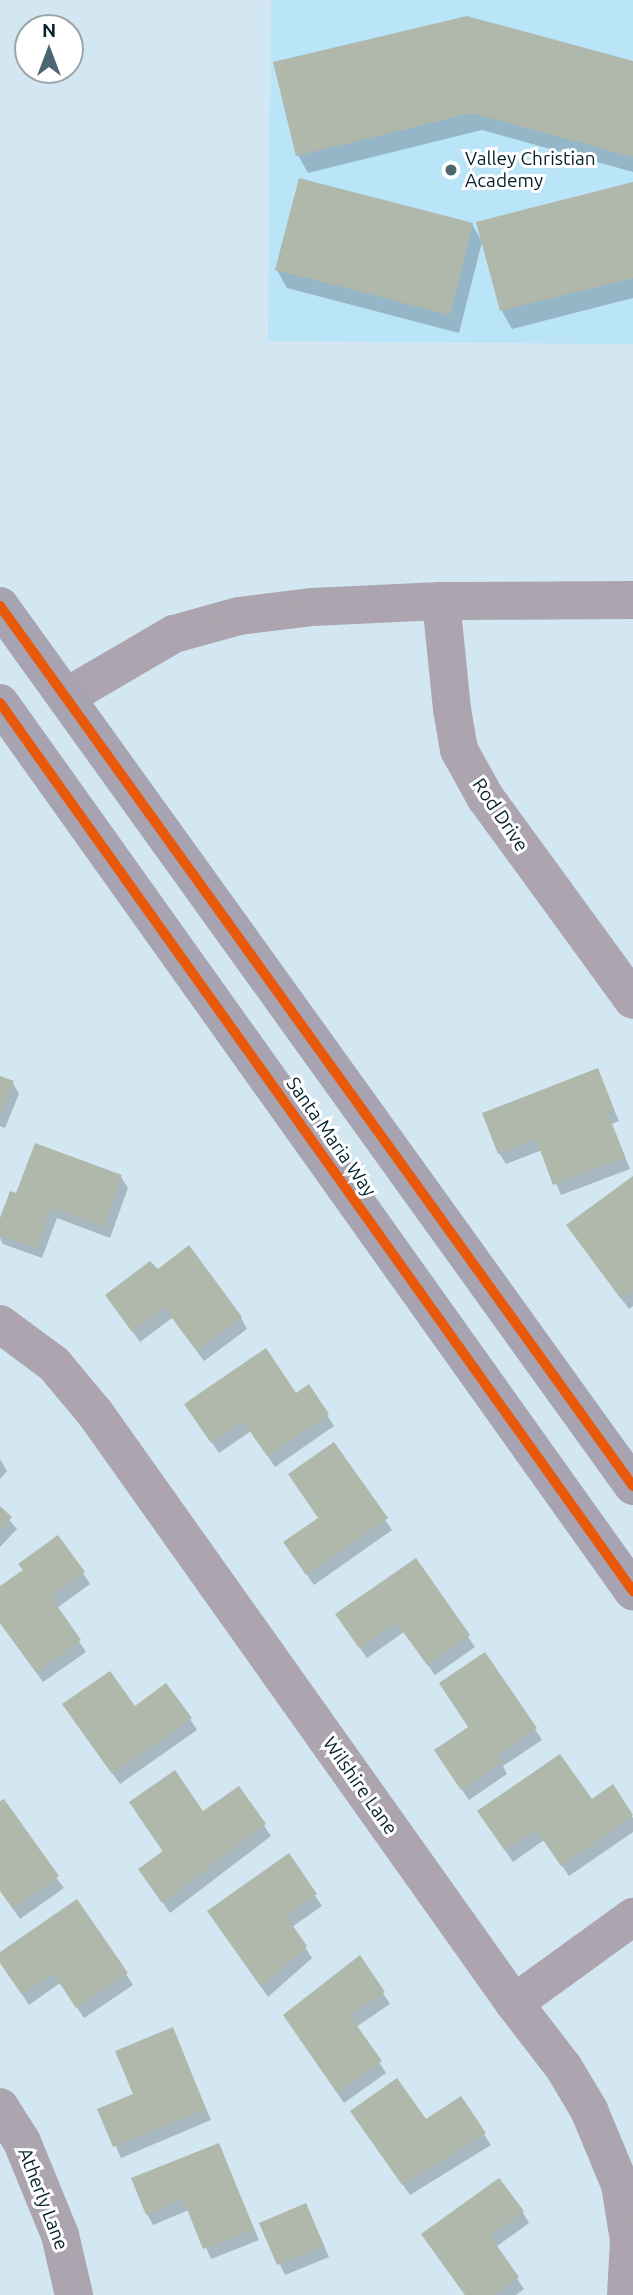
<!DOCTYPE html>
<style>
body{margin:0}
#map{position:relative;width:633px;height:2295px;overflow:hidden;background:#d2e7f1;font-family:Ubuntu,sans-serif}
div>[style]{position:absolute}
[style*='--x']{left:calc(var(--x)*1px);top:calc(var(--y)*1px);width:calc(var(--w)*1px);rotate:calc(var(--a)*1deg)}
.built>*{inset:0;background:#bae4f8}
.shadow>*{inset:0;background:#0003}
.building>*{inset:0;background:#afb8aa}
.minor>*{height:38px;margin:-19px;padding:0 19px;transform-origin:19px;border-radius:19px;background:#aca4ae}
.major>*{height:38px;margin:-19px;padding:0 19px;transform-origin:19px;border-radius:19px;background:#a8a3b0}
.cycleway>*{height:10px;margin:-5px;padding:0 5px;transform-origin:5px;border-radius:5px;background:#e8590c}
.dots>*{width:19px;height:19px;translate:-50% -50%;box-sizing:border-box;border:4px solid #fff;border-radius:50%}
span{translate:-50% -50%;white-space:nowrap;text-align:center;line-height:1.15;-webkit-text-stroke:6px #fff;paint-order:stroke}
.poi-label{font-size:19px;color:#04212c}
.left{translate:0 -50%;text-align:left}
.street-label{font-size:19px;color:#04212c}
.north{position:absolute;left:14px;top:14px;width:70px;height:70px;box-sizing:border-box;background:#fff;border:2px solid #9ba6ab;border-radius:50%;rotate:0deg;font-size:19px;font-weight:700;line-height:28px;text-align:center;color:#04212c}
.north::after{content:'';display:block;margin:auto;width:24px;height:32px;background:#4c6671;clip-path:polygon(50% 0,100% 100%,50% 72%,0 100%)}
</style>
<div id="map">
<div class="built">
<div style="clip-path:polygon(271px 0,633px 0,633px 344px,268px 341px)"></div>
</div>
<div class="shadow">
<div style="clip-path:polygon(633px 63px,633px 172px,482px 130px,308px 173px,298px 155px)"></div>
<div style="clip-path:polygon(633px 184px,633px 298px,512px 329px,502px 311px,479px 223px)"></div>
<div style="clip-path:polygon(472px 224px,482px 242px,459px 333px,287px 288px,277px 270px)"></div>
<div style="clip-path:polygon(597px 1070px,619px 1121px,612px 1124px,630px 1169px,561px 1195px,542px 1150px,506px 1164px,499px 1153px)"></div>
<div style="clip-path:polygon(0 1078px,13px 1083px,19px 1094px,5px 1128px,0 1126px)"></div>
<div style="clip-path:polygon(121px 1177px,128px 1188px,110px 1238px,57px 1218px,42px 1258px,3px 1244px,0 1238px,0 1223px,17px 1196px)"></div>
<div style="clip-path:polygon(633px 1178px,633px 1306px,629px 1309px,575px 1236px)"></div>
<div style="clip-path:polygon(158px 1271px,241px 1318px,247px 1329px,204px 1361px,172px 1318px,140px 1342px,114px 1306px)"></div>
<div style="clip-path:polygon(309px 1386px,334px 1426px,275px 1467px,251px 1431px,219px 1453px,193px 1415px,296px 1395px)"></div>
<div style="clip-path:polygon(333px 1444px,392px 1530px,314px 1585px,292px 1554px,319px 1519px)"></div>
<div style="clip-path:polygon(0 1459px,7px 1471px,0 1479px)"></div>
<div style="clip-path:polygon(0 1509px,17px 1529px,0 1547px)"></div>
<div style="clip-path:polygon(416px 1560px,475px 1647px,435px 1675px,404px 1632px,367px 1658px,344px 1625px)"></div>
<div style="clip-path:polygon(83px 1573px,90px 1584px,57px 1608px,86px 1652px,43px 1682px,0 1623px,0 1588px)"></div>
<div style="clip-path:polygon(134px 1708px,190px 1719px,197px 1730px,120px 1784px,71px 1716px)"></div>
<div style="clip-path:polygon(535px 1729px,542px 1740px,503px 1766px,507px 1774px,469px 1800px,443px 1762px)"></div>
<div style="clip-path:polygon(612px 1787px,633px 1818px,633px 1832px,569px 1876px,544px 1840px,513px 1862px,486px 1822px,591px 1801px)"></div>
<div style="clip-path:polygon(239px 1788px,271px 1836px,170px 1913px,147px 1880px,164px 1853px,137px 1814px,203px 1813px)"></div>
<div style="clip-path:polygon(0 1803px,64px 1888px,20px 1919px,0 1890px)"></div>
<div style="clip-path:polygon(288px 1856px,322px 1906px,292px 1927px,312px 1958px,268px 1997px,216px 1922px)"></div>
<div style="clip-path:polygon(0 1954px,126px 1974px,133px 1985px,84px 2018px,60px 1983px,29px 2005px,0 1961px)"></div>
<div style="clip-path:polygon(360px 1958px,390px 2004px,356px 2027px,386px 2073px,344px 2103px,292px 2026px)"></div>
<div style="clip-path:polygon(172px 2029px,211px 2120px,121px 2158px,100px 2110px,135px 2095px)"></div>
<div style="clip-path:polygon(460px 2098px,491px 2145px,410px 2195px,359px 2122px,426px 2122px)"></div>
<div style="clip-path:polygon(218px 2145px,259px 2240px,211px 2259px,189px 2210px,153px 2225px,147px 2214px)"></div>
<div style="clip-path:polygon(522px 2211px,529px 2223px,496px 2247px,524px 2289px,516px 2295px,465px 2295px,430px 2246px)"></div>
<div style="clip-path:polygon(311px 2216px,329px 2257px,285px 2275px,261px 2224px)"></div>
</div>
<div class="building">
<div style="clip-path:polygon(467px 16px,633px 61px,633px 157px,471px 113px,296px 156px,273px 62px)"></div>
<div style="clip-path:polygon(299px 178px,473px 223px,450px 315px,275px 270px)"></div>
<div style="clip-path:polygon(633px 182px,633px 278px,500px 311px,476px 222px)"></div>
<div style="clip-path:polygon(598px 1068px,614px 1109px,607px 1112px,625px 1157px,553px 1185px,536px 1139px,498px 1154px,482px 1113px)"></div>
<div style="clip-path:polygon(0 1076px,14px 1081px,0 1115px)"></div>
<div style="clip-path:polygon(35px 1143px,122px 1175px,104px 1227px,51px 1208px,36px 1248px,0 1235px,0 1218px,10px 1191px,16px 1193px)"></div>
<div style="clip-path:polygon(633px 1176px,633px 1291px,621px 1299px,566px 1225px)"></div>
<div style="clip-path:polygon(189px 1245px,242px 1317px,197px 1351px,165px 1308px,132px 1332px,105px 1295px,150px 1261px,158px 1269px)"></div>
<div style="clip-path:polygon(266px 1348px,296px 1393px,309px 1384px,329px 1414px,267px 1456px,243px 1421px,211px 1443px,184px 1404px)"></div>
<div style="clip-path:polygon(334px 1442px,388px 1518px,306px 1575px,283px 1542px,318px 1518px,288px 1474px)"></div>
<div style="clip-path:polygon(0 1506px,12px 1517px,0 1530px)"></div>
<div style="clip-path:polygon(58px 1535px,85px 1572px,51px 1597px,81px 1640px,36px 1672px,0 1623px,0 1586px,23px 1570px,18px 1564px)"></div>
<div style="clip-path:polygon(416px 1558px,470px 1635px,427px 1665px,396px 1622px,359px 1648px,335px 1614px)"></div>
<div style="clip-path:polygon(485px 1652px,537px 1728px,497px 1755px,502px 1762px,461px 1790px,434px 1750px,468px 1727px,439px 1683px)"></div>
<div style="clip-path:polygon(110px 1671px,135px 1706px,166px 1683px,192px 1718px,112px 1774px,62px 1704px)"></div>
<div style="clip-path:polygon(560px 1754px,592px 1799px,613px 1784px,633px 1815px,561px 1866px,536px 1830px,505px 1851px,477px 1811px)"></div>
<div style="clip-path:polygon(175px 1770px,203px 1811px,239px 1786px,266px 1824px,162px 1903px,138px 1869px,163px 1851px,129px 1802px)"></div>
<div style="clip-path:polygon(4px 1799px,59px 1876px,13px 1909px,0 1891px,0 1801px)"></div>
<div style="clip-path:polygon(289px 1853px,317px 1894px,286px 1916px,307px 1946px,261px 1987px,207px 1911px)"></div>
<div style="clip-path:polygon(77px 1899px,128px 1973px,76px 2008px,53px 1973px,22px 1995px,0 1963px,0 1952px)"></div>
<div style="clip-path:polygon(360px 1955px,385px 1992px,350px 2016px,382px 2061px,337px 2093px,283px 2015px)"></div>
<div style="clip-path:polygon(173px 2027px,206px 2109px,113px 2147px,97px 2109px,133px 2094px,115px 2051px)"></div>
<div style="clip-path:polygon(397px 2078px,426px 2119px,461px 2096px,486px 2133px,402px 2185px,350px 2111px)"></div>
<div style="clip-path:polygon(219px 2143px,254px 2229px,203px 2249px,183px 2199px,146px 2215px,131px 2178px)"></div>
<div style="clip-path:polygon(499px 2178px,524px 2211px,490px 2236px,519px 2277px,495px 2295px,465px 2295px,421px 2234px)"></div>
<div style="clip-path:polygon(306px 2203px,324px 2246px,277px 2265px,259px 2223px)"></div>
</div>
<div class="minor">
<div style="--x:441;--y:601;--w:109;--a:84.2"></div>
<div style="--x:452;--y:709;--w:42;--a:80.3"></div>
<div style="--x:459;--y:750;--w:54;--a:61"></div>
<div style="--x:485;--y:797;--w:251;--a:53.9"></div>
<div style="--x:66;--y:697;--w:125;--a:-30.3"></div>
<div style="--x:174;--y:634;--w:67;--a:-15.5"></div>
<div style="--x:239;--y:616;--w:74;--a:-7"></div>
<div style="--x:312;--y:607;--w:129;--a:-2.7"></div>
<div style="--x:441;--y:601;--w:192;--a:-0.3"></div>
<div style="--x:0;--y:1324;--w:67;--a:36.5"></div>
<div style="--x:54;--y:1364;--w:64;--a:50.1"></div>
<div style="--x:95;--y:1413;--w:724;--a:54.62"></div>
<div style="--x:514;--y:2003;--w:82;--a:52.4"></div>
<div style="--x:564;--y:2068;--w:49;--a:59.2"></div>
<div style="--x:589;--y:2110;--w:81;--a:67.5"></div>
<div style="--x:620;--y:2185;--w:56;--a:80.7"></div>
<div style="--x:629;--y:2240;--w:55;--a:93.1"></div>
<div style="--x:514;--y:2003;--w:147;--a:-35.9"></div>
<div style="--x:0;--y:2107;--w:41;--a:57.8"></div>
<div style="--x:22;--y:2142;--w:100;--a:67.8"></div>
<div style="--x:60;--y:2235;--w:62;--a:76.9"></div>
</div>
<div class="major">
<div style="--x:0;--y:606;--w:1084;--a:54.27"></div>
<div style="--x:0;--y:703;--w:1091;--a:54.52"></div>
</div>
<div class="cycleway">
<div style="--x:0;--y:606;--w:1084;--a:54.27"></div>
<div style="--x:0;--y:703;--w:1091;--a:54.52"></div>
</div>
<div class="dots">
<div style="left:451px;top:170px;background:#4c6671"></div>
</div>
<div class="poi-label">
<span class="left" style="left:465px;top:170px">Valley Christian<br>Academy</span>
</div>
<div class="street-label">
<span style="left:500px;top:815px;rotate:56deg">Rod Drive</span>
<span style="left:331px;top:1137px;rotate:55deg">Santa Maria Way</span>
<span style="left:360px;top:1786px;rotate:55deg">Wilshire Lane</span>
<span style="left:43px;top:2199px;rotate:69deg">Atherly Lane</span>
</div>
<div class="north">N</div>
</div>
